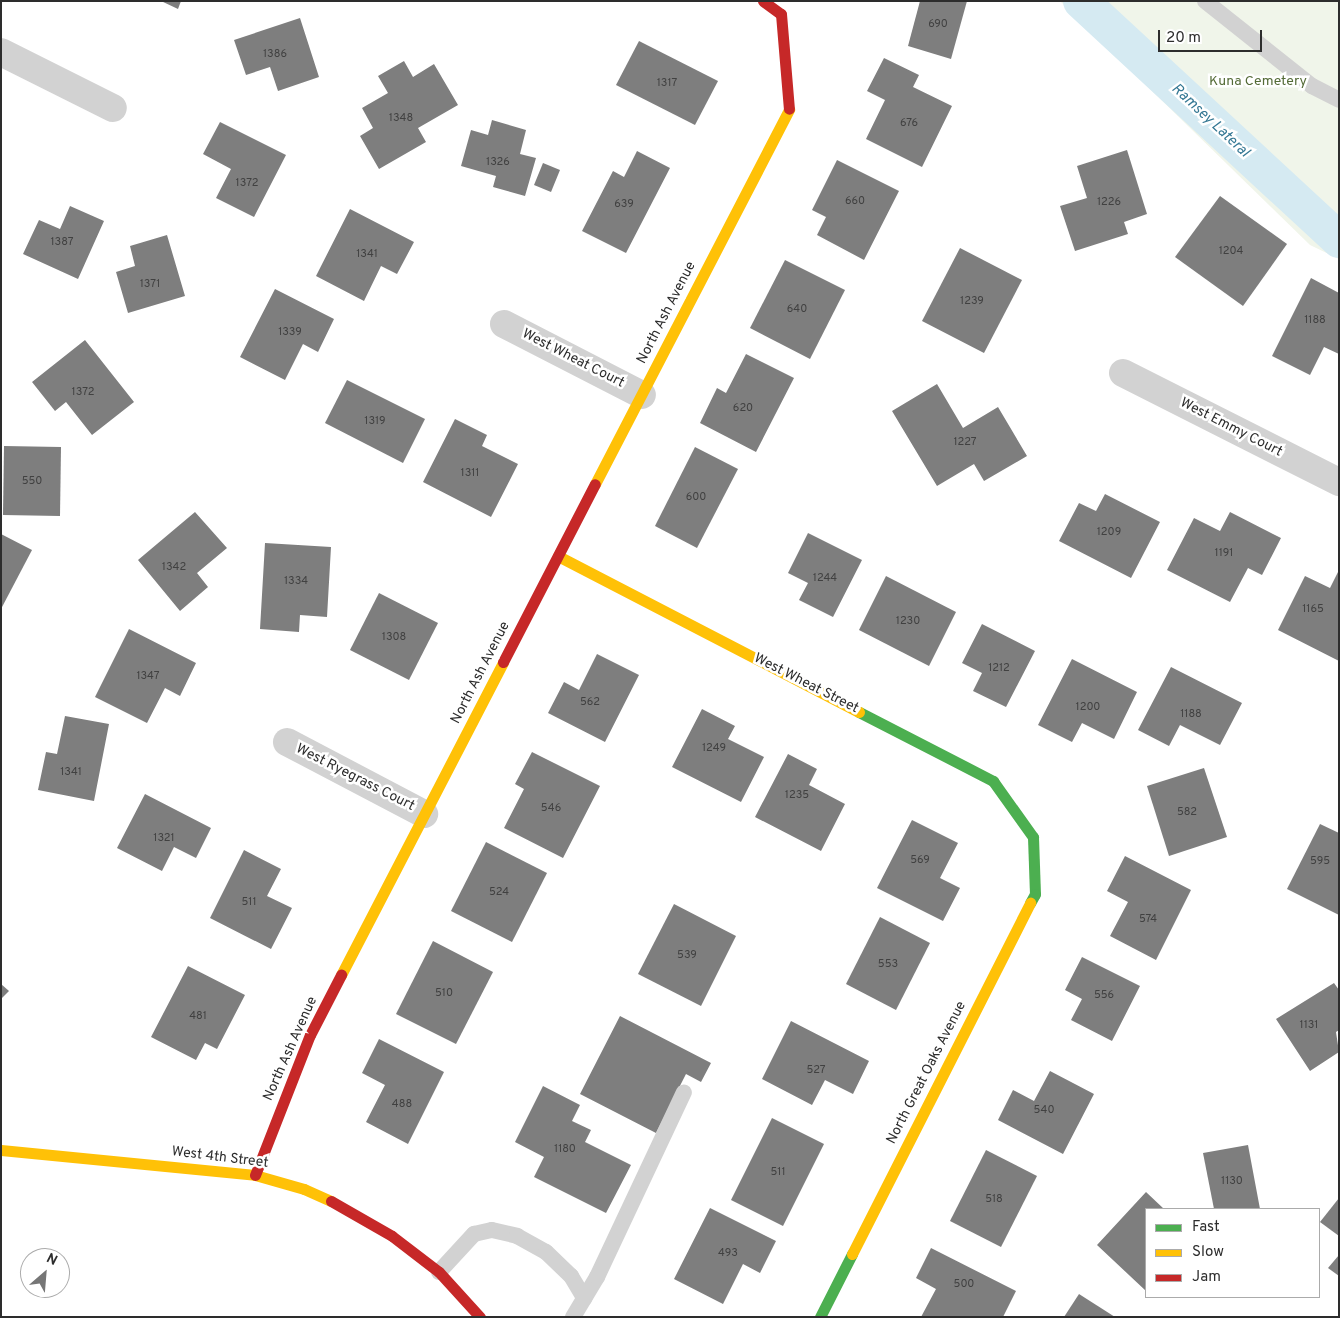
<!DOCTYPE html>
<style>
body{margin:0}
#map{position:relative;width:1340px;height:1318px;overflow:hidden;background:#fff;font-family:Overpass,sans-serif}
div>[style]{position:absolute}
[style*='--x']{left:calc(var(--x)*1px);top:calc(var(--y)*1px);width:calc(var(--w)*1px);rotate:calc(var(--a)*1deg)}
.green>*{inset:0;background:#f0f5ea}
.canal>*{height:36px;margin:-18px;padding:0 18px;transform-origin:18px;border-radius:18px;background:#d5eaf2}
.building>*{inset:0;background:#7e7e7e}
.lane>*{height:16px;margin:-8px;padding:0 8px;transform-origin:8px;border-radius:8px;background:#d2d2d2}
.street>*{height:28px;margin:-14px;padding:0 14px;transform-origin:14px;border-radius:14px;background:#d2d2d2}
.fast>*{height:11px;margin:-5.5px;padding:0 5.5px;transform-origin:5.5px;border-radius:5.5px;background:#4caf50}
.slow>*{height:11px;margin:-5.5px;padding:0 5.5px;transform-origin:5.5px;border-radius:5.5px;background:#ffc107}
.jam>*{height:11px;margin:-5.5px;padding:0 5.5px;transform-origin:5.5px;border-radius:5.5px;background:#c62828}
span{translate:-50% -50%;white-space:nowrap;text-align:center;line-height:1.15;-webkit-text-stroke:5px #fff;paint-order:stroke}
.number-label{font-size:11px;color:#414141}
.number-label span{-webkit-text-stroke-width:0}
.park-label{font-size:14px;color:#546b37}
.street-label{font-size:14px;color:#2d2d2d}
.water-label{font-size:15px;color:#357894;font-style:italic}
.frame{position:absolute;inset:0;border:2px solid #2d2d2d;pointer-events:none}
.legend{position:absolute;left:1145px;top:1208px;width:175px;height:90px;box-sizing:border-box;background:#fff;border:1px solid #ababab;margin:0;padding:6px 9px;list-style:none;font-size:15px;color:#2d2d2d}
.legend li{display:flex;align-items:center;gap:10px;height:25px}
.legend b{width:25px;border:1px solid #ababab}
.north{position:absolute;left:20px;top:1248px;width:50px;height:50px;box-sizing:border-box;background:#fff;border:1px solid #ababab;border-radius:50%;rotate:27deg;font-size:14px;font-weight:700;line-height:20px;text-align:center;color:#2d2d2d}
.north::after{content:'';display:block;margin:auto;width:18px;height:22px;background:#767676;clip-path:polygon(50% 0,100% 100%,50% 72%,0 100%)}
.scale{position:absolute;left:1158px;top:30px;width:104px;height:22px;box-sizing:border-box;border:2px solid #2d2d2d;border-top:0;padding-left:6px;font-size:15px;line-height:18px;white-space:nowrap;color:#2d2d2d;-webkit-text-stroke:4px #fff;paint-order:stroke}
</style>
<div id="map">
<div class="green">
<div style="clip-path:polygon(1060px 1px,1339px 1px,1339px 259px,1310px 245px)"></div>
</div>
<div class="canal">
<div style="--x:1081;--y:1;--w:352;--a:42.8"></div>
</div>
<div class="building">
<div style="clip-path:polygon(161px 1px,181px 1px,178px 9px)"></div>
<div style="clip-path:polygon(920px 1px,967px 1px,951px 59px,908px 46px)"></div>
<div style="clip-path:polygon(300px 18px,319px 77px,278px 91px,270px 67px,246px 75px,234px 40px)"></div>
<div style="clip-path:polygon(639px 41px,718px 81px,695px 125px,616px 85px)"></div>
<div style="clip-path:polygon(884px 58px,919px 75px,913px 87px,952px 106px,922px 167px,866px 139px,885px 100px,867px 91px)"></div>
<div style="clip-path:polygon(404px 61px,413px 77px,434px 64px,458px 105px,418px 128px,426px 142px,379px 169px,360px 136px,373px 128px,362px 108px,388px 93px,378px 76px)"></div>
<div style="clip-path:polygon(492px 120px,526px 130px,520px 154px,536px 158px,525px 196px,493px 187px,496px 176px,461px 166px,471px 130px,488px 135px)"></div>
<div style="clip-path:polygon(220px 122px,286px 155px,254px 217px,216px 198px,231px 169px,203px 154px)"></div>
<div style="clip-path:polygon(1127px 150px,1147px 214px,1124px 222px,1128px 234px,1075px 251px,1060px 206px,1087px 198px,1077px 166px)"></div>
<div style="clip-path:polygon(637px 151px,670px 168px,626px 253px,582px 231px,613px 171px,624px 177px)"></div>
<div style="clip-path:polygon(837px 160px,899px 191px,864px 260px,817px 235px,826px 217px,812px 210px)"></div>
<div style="clip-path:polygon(543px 163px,560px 170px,551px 192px,534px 185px)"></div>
<div style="clip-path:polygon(1220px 196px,1287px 244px,1243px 306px,1175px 257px)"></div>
<div style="clip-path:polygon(70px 206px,104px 221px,78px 279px,23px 254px,39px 220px,60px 229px)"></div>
<div style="clip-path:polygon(350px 209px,414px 242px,397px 274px,381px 266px,364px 301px,316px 276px)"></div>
<div style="clip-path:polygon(167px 235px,185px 296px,128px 313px,116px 272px,135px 266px,130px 246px)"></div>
<div style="clip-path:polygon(960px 248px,1022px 280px,984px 353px,922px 321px)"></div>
<div style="clip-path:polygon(785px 260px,845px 290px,810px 359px,750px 328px)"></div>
<div style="clip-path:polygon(1311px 278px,1339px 293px,1339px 354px,1324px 347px,1310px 375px,1272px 356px)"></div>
<div style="clip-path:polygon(275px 289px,334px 319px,318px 352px,303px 344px,285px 380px,240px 357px)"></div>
<div style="clip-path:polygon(85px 340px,134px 402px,92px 435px,66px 402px,55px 411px,32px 382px)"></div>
<div style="clip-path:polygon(746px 354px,794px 378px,756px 452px,700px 423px,717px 388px,726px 393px)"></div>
<div style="clip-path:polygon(347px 380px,425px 419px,403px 463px,325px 423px)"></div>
<div style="clip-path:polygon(937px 384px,963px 428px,998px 407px,1027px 456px,984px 481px,974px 464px,937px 486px,892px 411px)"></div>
<div style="clip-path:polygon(455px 419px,487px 435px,482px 446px,518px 464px,491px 517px,423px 482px)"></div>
<div style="clip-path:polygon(4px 446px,61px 447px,60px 516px,3px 515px)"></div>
<div style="clip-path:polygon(695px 447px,738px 469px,697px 548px,655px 526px)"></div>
<div style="clip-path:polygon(1105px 494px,1160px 522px,1131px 578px,1059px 541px,1079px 503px,1096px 511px)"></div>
<div style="clip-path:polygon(195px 512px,227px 548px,197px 573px,208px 587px,180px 611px,138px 560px)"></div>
<div style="clip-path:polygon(1230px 512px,1281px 538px,1262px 575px,1248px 568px,1230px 602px,1167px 570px,1194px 518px,1220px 531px)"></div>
<div style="clip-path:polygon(808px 533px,862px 560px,833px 617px,799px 600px,808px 583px,788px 573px)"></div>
<div style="clip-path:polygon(1px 534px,32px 550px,1px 609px)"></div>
<div style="clip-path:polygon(265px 543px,331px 547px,327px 617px,300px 615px,299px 632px,260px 629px)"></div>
<div style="clip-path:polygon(1339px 570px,1339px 661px,1278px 630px,1305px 576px,1330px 588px)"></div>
<div style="clip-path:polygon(886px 576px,956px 612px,929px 666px,859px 630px)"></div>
<div style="clip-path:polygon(379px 593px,438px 623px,409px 680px,350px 650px)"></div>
<div style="clip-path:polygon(982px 624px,1035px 651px,1006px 707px,973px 691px,982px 673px,962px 663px)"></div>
<div style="clip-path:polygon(129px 629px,196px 663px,180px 696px,165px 688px,147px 723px,95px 697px)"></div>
<div style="clip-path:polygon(597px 654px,639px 675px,605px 742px,548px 713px,564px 682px,579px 690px)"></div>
<div style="clip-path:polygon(1072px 659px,1137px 692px,1114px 739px,1082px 723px,1072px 742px,1038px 725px)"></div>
<div style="clip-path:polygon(1171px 667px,1242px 703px,1220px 745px,1180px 725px,1169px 746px,1138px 730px)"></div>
<div style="clip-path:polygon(702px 709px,735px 726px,728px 739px,764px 757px,741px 802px,672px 767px)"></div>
<div style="clip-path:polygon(65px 716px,109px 724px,94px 801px,38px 790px,46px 752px,57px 754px)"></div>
<div style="clip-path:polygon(532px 752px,600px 786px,563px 858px,504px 828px,524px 789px,515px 784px)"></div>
<div style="clip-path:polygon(788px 754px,817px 769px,809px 785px,845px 804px,821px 851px,755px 817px)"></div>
<div style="clip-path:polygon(1204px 768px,1227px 837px,1169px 856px,1147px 786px)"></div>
<div style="clip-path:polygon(145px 794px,211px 828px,196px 858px,174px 847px,162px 871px,117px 848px)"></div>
<div style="clip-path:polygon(912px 820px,958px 843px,940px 878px,960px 888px,943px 921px,877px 888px)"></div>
<div style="clip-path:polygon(1320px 824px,1339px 833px,1339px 915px,1287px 889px)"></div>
<div style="clip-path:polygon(486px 842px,547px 873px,512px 942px,451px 911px)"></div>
<div style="clip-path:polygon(244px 850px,281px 869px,267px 896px,292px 908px,271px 949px,210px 918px)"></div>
<div style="clip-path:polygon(1125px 856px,1191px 890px,1156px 960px,1110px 936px,1128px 902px,1107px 891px)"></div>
<div style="clip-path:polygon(674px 904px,736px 936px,701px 1006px,638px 974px)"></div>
<div style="clip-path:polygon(880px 917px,930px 943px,896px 1010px,846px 984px)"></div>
<div style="clip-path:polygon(433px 941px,493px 972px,456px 1044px,396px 1014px)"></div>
<div style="clip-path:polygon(1082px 957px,1140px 986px,1112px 1041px,1071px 1020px,1082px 999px,1065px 990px)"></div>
<div style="clip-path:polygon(188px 966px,245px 995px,217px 1049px,205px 1043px,196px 1060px,151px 1037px)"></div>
<div style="clip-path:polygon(1334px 983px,1339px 990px,1339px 1030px,1336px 1032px,1339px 1052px,1310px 1071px,1276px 1019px)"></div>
<div style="clip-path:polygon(1px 984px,9px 991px,1px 999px)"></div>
<div style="clip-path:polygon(620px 1016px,711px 1063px,701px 1082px,686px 1074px,656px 1133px,580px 1094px)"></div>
<div style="clip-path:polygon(791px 1021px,869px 1061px,853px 1094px,825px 1080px,812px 1105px,762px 1079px)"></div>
<div style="clip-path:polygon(379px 1039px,444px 1072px,408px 1144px,366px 1122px,385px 1085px,362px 1073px)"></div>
<div style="clip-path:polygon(1050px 1071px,1094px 1094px,1063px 1154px,998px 1120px,1013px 1090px,1034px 1101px)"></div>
<div style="clip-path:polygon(543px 1086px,580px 1105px,572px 1121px,591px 1130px,585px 1142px,631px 1165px,606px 1213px,534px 1177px,544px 1157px,515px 1142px)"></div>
<div style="clip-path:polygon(772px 1118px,824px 1144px,783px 1226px,731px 1200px)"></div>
<div style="clip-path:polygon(1248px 1145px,1260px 1209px,1214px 1209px,1203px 1153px)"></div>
<div style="clip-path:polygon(986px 1150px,1037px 1176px,1001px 1247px,950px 1221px)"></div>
<div style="clip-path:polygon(1146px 1192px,1164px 1209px,1146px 1209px,1146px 1291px,1097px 1245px)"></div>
<div style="clip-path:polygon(1339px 1198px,1339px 1236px,1320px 1222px)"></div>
<div style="clip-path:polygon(710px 1208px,776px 1241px,760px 1273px,743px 1264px,723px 1304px,674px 1279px)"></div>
<div style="clip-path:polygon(931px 1248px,1016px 1291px,1003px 1317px,921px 1317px,936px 1289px,916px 1278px)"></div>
<div style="clip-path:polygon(1339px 1255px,1339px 1276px,1328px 1268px)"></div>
<div style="clip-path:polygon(1079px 1294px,1115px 1317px,1064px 1317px)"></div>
</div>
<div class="lane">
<div style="--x:1205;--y:1;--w:137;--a:38.5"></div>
<div style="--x:1312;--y:86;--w:30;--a:27"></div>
<div style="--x:439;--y:1272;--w:52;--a:-47.4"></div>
<div style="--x:474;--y:1234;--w:18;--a:-13"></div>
<div style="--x:492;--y:1230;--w:26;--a:13"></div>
<div style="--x:517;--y:1236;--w:33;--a:29"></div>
<div style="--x:546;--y:1252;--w:35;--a:44"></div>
<div style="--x:571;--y:1276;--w:26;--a:59"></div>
<div style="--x:573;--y:1317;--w:47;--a:-59"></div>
<div style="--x:597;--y:1277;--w:204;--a:-64.8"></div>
</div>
<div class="street">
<div style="--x:1;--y:52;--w:125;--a:26.6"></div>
<div style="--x:504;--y:324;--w:155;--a:27.2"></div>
<div style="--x:1123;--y:373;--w:242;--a:26.8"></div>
<div style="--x:287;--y:742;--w:155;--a:27.7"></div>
</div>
<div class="fast">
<div style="--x:859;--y:712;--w:151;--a:27.2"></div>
<div style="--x:993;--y:781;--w:69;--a:54.5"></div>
<div style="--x:1033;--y:837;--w:57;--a:88"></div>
<div style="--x:1035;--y:894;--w:10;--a:119"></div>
<div style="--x:820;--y:1317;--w:71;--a:-63.1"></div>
</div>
<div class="slow">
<div style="--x:595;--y:484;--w:422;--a:-62.6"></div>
<div style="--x:558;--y:556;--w:339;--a:27.4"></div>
<div style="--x:341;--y:975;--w:352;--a:-62.6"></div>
<div style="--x:1;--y:1150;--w:255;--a:5.6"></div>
<div style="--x:255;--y:1175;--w:51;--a:15.9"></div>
<div style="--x:304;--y:1189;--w:30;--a:24"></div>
<div style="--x:852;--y:1254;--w:394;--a:-63.1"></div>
</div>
<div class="jam">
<div style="--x:763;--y:1;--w:22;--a:36"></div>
<div style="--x:781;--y:14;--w:95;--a:85.2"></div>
<div style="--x:503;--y:662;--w:200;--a:-62.7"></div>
<div style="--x:255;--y:1175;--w:150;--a:-68.6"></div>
<div style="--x:310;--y:1035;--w:68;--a:-62.7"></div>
<div style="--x:331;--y:1201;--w:70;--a:29.8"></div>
<div style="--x:392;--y:1236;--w:59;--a:37.5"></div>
<div style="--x:439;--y:1272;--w:61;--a:47.7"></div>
</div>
<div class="number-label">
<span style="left:938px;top:24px">690</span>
<span style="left:275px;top:54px">1386</span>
<span style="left:667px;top:83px">1317</span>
<span style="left:401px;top:118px">1348</span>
<span style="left:909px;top:123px">676</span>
<span style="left:498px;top:162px">1326</span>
<span style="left:247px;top:183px">1372</span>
<span style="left:855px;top:201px">660</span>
<span style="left:1109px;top:202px">1226</span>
<span style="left:624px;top:204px">639</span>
<span style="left:62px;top:242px">1387</span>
<span style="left:1231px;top:251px">1204</span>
<span style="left:367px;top:254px">1341</span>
<span style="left:150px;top:284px">1371</span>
<span style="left:972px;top:301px">1239</span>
<span style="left:797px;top:309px">640</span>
<span style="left:1315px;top:320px">1188</span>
<span style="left:290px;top:332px">1339</span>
<span style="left:83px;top:392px">1372</span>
<span style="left:743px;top:408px">620</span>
<span style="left:375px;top:421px">1319</span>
<span style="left:965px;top:442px">1227</span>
<span style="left:470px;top:473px">1311</span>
<span style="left:32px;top:481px">550</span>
<span style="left:696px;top:497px">600</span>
<span style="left:1109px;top:532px">1209</span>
<span style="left:1224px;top:553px">1191</span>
<span style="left:174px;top:567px">1342</span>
<span style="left:825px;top:578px">1244</span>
<span style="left:296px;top:581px">1334</span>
<span style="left:1313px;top:609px">1165</span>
<span style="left:908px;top:621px">1230</span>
<span style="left:394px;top:637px">1308</span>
<span style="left:999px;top:668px">1212</span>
<span style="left:148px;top:676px">1347</span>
<span style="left:590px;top:702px">562</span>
<span style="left:1088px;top:707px">1200</span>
<span style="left:1191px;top:714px">1188</span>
<span style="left:714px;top:748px">1249</span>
<span style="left:71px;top:772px">1341</span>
<span style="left:797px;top:795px">1235</span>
<span style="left:551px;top:808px">546</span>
<span style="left:1187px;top:812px">582</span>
<span style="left:164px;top:838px">1321</span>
<span style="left:920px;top:860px">569</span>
<span style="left:1320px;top:861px">595</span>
<span style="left:499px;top:892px">524</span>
<span style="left:249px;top:902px">511</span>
<span style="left:1148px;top:919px">574</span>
<span style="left:687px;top:955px">539</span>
<span style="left:888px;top:964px">553</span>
<span style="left:444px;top:993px">510</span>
<span style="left:1104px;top:995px">556</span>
<span style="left:198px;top:1016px">481</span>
<span style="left:1309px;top:1025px">1131</span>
<span style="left:816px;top:1070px">527</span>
<span style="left:402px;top:1104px">488</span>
<span style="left:1044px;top:1110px">540</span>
<span style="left:565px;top:1149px">1180</span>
<span style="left:778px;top:1172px">511</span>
<span style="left:1232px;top:1181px">1130</span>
<span style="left:994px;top:1199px">518</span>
<span style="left:728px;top:1253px">493</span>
<span style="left:964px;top:1284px">500</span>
</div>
<div class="park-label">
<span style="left:1258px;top:82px">Kuna Cemetery</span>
</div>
<div class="street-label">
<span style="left:667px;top:313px;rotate:-63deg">North Ash Avenue</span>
<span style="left:573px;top:359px;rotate:27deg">West Wheat Court</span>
<span style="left:1231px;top:428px;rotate:27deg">West Emmy Court</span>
<span style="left:481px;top:673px;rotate:-63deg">North Ash Avenue</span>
<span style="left:806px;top:684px;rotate:27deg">West Wheat Street</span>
<span style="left:355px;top:778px;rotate:27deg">West Ryegrass Court</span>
<span style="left:291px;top:1049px;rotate:-66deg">North Ash Avenue</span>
<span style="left:927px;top:1073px;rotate:-63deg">North Great Oaks Avenue</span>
<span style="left:220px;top:1158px;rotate:7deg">West 4th Street</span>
</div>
<div class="water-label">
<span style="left:1210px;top:121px;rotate:43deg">Ramsey Lateral</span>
</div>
<div class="frame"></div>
<ul class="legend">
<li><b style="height:6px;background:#4caf50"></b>Fast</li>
<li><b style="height:6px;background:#ffc107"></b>Slow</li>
<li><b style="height:6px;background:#c62828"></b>Jam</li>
</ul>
<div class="north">N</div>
<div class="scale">20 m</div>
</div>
